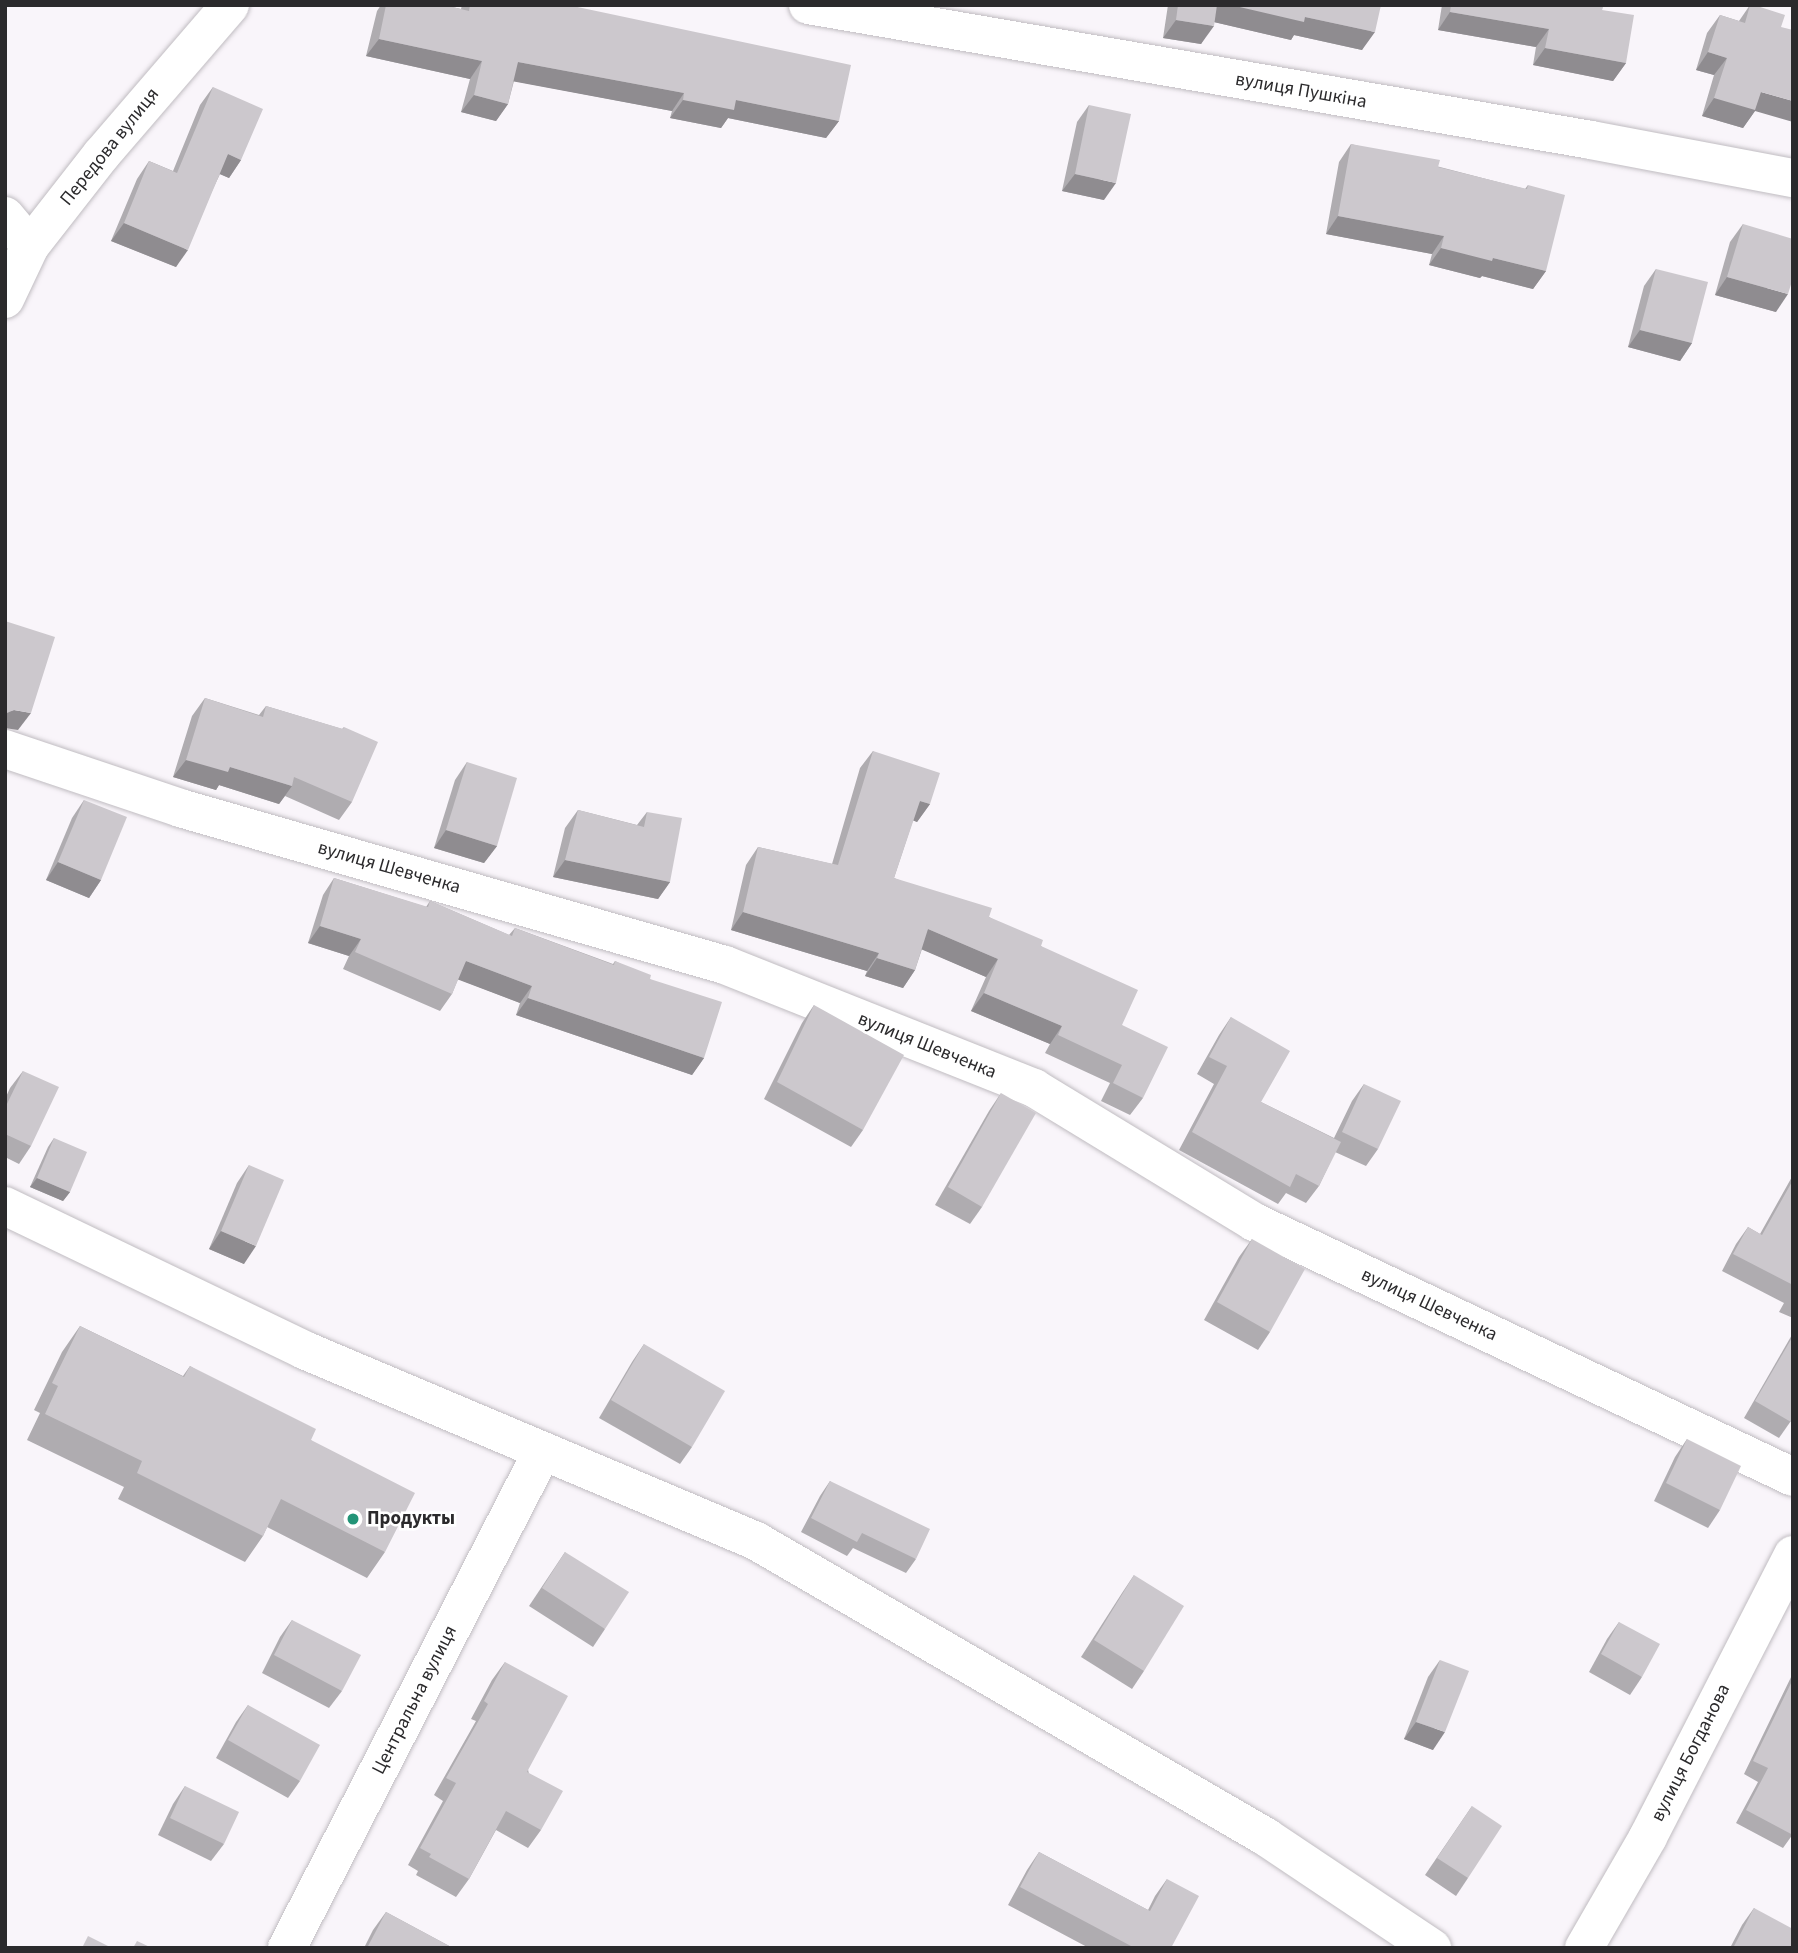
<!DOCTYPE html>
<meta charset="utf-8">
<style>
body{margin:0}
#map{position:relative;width:1798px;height:1953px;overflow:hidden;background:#f9f5fa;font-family:"Source Sans 3",sans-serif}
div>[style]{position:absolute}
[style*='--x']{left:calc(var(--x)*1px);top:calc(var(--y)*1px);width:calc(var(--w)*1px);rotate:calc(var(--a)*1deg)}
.roads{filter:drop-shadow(0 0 2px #c0bcc1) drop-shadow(0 0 2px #c0bcc1)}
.street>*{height:38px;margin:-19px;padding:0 19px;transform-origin:19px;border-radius:19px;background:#fff}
.wall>*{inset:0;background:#afacb0}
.shaded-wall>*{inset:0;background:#8f8c90}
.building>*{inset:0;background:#ccc8cd}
.dots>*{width:19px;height:19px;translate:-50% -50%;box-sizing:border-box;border:4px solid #fff;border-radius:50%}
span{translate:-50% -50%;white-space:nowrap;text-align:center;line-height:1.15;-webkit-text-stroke:5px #fff;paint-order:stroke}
.street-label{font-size:19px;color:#2b2a2c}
.poi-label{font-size:19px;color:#2b2a2c;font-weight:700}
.left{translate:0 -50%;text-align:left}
.frame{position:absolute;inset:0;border:7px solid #2b2a2c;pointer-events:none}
</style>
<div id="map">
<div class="roads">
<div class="street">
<div style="--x:808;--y:5;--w:795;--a:9.78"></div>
<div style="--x:1591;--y:140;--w:206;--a:10.7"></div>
<div style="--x:5;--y:216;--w:39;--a:50"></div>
<div style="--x:5;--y:299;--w:59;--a:-64.7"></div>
<div style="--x:30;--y:246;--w:117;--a:-52"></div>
<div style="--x:102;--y:154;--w:196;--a:-49.3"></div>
<div style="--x:5;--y:749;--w:185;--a:18.6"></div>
<div style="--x:180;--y:808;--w:567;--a:16.07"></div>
<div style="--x:725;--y:965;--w:333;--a:21.7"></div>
<div style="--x:1034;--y:1088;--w:258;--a:31.3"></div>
<div style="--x:1254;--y:1222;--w:596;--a:25.32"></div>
<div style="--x:5;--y:1206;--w:332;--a:25.7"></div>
<div style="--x:304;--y:1350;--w:491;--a:22.9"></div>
<div style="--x:756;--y:1541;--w:590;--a:30.13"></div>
<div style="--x:1266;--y:1837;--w:200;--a:33.8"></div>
<div style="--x:287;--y:1948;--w:558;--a:-62.79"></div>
<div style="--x:1584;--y:1948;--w:128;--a:-60"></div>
<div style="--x:1648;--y:1837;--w:317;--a:-62.8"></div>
</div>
</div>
<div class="wall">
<div style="clip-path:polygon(381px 5px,444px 5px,461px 9px,462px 5px,568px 5px,839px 121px,826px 138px,728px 118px,721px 128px,670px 118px,672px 111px,514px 81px,508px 104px,496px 121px,461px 112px,470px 79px,366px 56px,377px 11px)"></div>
<div style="clip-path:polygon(1167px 5px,1381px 5px,1362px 50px,1294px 35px,1291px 40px,1214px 22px,1201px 44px,1163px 38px,1168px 5px)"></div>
<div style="clip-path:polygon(1442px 5px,1603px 5px,1602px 10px,1626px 63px,1613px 81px,1533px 65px,1536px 47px,1438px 30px)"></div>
<div style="clip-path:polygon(1750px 5px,1755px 111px,1743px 128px,1702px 116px,1714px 75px,1696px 70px,1707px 33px,1720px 15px,1739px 21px)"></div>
<div style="clip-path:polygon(213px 87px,241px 160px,229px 178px,220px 174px,176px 267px,111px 241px,137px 179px,149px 161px,173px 171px,200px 105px)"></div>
<div style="clip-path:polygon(1089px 105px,1104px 200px,1062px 191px,1077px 122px)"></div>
<div style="clip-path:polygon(1351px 144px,1525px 189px,1528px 185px,1546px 271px,1533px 289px,1482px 276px,1480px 278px,1429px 265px,1432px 254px,1326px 234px,1339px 162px)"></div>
<div style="clip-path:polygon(1743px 224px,1776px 312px,1715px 295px,1730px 242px)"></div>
<div style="clip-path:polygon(1656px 269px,1692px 343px,1680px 361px,1628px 347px,1644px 286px)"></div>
<div style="clip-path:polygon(205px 698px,259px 715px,266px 706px,342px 729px,344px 727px,352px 802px,339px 820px,285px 796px,279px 804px,219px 785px,216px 790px,173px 777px,192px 716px)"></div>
<div style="clip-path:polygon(873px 751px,930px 804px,917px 822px,913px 820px,894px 878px,989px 917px,1041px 946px,1122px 1025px,1143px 1098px,1130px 1115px,1101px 1101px,1110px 1083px,1045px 1053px,1050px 1044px,971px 1011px,986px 977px,922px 949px,915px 970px,903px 988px,865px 976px,867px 971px,731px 930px,746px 865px,758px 847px,832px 864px,860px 768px)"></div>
<div style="clip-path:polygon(467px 762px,497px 846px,484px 863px,434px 848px,455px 780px)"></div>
<div style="clip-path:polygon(84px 800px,101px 880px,89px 898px,46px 880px,72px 818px)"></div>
<div style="clip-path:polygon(578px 810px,637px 825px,647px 812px,670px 882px,658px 899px,553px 877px,565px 828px)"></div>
<div style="clip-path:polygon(334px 878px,426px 907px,430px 901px,509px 935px,515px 928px,613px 964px,615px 961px,650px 979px,704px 1058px,692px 1075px,516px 1015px,520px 1003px,458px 979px,452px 994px,440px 1011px,343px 969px,349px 956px,308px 943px,323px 895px)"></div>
<div style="clip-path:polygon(814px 1005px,863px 1130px,851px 1147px,764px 1099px,802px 1023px)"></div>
<div style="clip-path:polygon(1231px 1017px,1261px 1102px,1334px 1138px,1352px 1101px,1364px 1084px,1378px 1149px,1366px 1166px,1335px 1152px,1319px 1186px,1306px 1203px,1286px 1193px,1278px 1204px,1179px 1150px,1214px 1084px,1197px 1074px,1219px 1035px)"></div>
<div style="clip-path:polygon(23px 1071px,31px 1146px,19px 1164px,5px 1157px,5px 1099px,10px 1088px)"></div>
<div style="clip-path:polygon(1001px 1093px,982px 1207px,970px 1224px,935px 1205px,989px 1111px)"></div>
<div style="clip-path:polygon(54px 1138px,70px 1192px,63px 1201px,30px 1187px,48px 1147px)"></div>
<div style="clip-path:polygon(249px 1165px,244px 1264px,209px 1249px,237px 1183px)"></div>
<div style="clip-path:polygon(1793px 1175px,1793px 1318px,1779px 1312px,1784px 1303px,1722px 1271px,1736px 1244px,1748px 1227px,1760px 1234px)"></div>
<div style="clip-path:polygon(1252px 1239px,1270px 1332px,1258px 1350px,1204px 1320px,1239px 1257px)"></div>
<div style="clip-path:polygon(80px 1326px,183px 1376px,190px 1366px,311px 1440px,385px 1552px,367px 1578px,267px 1527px,263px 1536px,245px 1562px,118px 1499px,124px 1487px,27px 1440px,40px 1413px,34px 1410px,62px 1352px)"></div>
<div style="clip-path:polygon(1793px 1333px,1793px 1418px,1779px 1438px,1744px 1418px)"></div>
<div style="clip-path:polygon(644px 1344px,692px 1447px,680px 1464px,599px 1418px,632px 1362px)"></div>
<div style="clip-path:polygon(1687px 1439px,1720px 1510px,1708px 1528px,1654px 1501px,1675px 1457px)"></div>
<div style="clip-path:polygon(830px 1481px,916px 1559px,906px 1573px,853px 1548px,847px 1556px,801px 1532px,820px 1496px)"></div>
<div style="clip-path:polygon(565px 1552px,605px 1629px,593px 1647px,529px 1606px)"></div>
<div style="clip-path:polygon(1134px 1575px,1144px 1671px,1132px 1689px,1081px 1657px,1122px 1593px)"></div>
<div style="clip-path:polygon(292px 1620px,342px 1691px,329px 1708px,262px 1673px,280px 1637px)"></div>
<div style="clip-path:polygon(1619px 1622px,1642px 1677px,1630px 1695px,1589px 1672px,1607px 1639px)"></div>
<div style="clip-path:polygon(1440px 1660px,1433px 1750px,1404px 1739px,1428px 1677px)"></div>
<div style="clip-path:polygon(505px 1662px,541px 1830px,528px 1848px,496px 1830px,469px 1879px,456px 1897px,416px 1875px,418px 1871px,408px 1865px,443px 1801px,434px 1795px,476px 1721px,471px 1719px,492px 1680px)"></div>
<div style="clip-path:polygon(1793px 1673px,1793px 1834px,1783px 1848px,1736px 1823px,1758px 1782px,1744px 1774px)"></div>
<div style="clip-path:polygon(248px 1705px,300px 1781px,288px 1798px,216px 1758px,236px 1722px)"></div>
<div style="clip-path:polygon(185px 1786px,224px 1844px,211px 1861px,158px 1835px,173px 1804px)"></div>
<div style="clip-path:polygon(1472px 1806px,1468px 1878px,1456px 1896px,1425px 1875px)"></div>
<div style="clip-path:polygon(1039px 1852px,1148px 1910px,1155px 1896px,1167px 1879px,1171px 1948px,1089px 1948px,1008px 1905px,1027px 1870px)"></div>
<div style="clip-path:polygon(1754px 1908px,1793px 1948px,1730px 1948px,1742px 1925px)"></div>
<div style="clip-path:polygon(386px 1912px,453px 1948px,364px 1948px,373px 1930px)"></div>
</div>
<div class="shaded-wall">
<div style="clip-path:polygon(1216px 5px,1231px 5px,1305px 17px,1375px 32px,1362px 50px,1294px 35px,1291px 40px,1205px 20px)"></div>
<div style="clip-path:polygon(1450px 12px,1549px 29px,1536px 47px,1438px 30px)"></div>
<div style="clip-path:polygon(1176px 20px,1214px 26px,1201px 44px,1163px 38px)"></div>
<div style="clip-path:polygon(379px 39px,482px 61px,470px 79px,366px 56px)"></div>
<div style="clip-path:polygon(1545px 48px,1626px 63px,1613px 81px,1533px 65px)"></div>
<div style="clip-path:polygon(1708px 52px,1727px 58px,1714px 75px,1696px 70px)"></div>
<div style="clip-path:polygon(518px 62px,684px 93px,672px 111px,506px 80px)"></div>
<div style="clip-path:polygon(1761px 92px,1793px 101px,1793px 122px,1755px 111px,1743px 128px,1702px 116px,1714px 98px)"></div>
<div style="clip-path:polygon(474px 95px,508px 104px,496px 121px,461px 112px)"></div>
<div style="clip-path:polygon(683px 100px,736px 100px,839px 121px,826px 138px,728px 118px,721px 128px,670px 118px)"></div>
<div style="clip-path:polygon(228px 154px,241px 160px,229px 178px,215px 172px)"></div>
<div style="clip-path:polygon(1075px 174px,1116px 183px,1104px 200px,1062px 191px)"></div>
<div style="clip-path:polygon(1338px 216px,1444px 236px,1432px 254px,1326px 234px)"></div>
<div style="clip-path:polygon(124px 223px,188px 250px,176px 267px,111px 241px)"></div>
<div style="clip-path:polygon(1441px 248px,1493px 258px,1546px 271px,1533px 289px,1482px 276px,1480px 278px,1429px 265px)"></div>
<div style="clip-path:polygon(1727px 277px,1788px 294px,1776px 312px,1715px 295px)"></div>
<div style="clip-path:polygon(1640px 330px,1692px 343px,1680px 361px,1628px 347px)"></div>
<div style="clip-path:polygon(14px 710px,31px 713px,18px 730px,5px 728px,5px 712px)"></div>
<div style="clip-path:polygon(186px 760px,230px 767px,292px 786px,279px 804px,219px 785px,216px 790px,173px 777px)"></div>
<div style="clip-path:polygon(920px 801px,930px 804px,917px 822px,907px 818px)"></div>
<div style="clip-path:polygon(446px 830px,497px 846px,484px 863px,434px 848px)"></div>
<div style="clip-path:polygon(565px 860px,670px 882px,658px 899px,553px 877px)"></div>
<div style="clip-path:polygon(58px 862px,101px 880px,89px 898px,46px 880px)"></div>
<div style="clip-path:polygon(743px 912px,879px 953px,867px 971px,731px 930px)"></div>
<div style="clip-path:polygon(320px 926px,361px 939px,349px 956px,308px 943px)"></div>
<div style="clip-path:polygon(928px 929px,998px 959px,986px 977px,916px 947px)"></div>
<div style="clip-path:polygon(877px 958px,915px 970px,903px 988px,865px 976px)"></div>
<div style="clip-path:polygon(466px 961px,532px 986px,520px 1003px,454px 978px)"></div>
<div style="clip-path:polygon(984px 993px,1062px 1026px,1050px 1044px,971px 1011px)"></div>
<div style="clip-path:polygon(528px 998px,704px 1058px,692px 1075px,516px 1015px)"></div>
<div style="clip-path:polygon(37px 1178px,70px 1192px,63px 1201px,30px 1187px)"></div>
<div style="clip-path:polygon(221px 1231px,256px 1246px,244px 1264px,209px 1249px)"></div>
<div style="clip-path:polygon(1416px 1722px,1445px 1732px,1433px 1750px,1404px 1739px)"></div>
</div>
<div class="building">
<div style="clip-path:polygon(386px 5px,444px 5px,469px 11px,470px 5px,568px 5px,851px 65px,839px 121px,736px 100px,734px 110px,683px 100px,684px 93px,518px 62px,508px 104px,474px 95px,482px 61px,379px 39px)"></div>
<div style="clip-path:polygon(1178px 5px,1217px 5px,1214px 26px,1176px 20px)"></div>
<div style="clip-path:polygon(1231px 5px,1381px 5px,1375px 32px,1305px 17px,1304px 22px)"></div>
<div style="clip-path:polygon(1451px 5px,1603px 5px,1602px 10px,1634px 15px,1626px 63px,1545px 48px,1549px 29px,1450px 12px)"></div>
<div style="clip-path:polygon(1750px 5px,1754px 5px,1785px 15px,1781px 27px,1793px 30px,1793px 101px,1761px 92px,1755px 110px,1714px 98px,1727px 58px,1708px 52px,1720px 15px,1745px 23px)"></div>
<div style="clip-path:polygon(213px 87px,263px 109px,241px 160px,228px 154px,188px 250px,124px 223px,149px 161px,177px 173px)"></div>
<div style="clip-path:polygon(1089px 105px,1131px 114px,1116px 183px,1075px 174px)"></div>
<div style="clip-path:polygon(1351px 144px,1440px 160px,1438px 167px,1527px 189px,1528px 185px,1565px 195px,1546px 271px,1493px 258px,1492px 261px,1441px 248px,1444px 236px,1338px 216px)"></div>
<div style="clip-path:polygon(1743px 224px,1793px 239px,1793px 278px,1788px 294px,1727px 277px)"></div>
<div style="clip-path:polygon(1656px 269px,1708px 282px,1692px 343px,1640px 330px)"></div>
<div style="clip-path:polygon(5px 621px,55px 637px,31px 713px,14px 710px,7px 713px,5px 712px)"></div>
<div style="clip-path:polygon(205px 698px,263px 717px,266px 706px,343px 729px,344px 727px,378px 742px,352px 802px,294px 777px,292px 786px,230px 767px,228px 772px,186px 760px)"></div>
<div style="clip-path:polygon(873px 751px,940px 773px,930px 804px,920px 801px,894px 878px,992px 908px,989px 917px,1043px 940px,1041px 946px,1138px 990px,1122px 1025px,1168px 1047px,1143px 1098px,1113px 1083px,1122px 1065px,1058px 1035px,1062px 1026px,984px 993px,998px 959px,928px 929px,915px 970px,877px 958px,879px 953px,743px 912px,758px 847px,838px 865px)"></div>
<div style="clip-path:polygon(467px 762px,517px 778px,497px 846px,446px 830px)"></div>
<div style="clip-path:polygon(84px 800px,127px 817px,101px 880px,58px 862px)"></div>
<div style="clip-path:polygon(578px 810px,644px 827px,647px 812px,682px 818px,670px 882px,565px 860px)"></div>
<div style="clip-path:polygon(334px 878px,428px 907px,430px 901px,512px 936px,515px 928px,614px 965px,615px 961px,651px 975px,650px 979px,722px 1002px,704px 1058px,528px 998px,532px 986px,466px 961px,452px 994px,355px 952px,361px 939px,320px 926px)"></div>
<div style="clip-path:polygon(814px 1005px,904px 1055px,863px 1130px,777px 1082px)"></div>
<div style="clip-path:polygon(1231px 1017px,1290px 1051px,1261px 1102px,1341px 1142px,1319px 1186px,1296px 1174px,1290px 1187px,1192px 1132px,1227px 1066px,1209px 1057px)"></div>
<div style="clip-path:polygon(23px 1071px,59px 1087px,31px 1146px,5px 1134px,5px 1108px)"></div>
<div style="clip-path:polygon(1364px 1084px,1401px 1101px,1378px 1149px,1342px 1132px)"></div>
<div style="clip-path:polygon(1001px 1093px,1036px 1113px,982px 1207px,948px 1187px)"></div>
<div style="clip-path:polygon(54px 1138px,87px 1152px,70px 1192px,37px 1178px)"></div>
<div style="clip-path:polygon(249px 1165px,284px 1180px,256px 1246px,221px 1231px)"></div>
<div style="clip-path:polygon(1793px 1180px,1793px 1285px,1733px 1254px,1748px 1227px,1762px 1235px)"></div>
<div style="clip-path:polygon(1252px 1239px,1305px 1269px,1270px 1332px,1217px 1302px)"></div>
<div style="clip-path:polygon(80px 1326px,184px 1377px,190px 1366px,316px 1429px,311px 1440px,415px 1493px,385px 1552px,281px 1499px,263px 1536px,137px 1473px,142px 1461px,45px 1414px,58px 1386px,52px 1383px)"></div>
<div style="clip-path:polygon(1793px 1336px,1793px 1418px,1791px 1422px,1755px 1401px)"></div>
<div style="clip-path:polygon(644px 1344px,725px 1391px,692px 1447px,611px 1400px)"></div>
<div style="clip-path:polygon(1687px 1439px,1741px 1466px,1720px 1510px,1666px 1483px)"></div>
<div style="clip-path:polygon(830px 1481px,930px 1529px,916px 1559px,862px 1533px,857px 1542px,811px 1518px)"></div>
<div style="clip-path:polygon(565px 1552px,629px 1592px,605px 1629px,542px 1588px)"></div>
<div style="clip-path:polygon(1134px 1575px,1184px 1606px,1144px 1671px,1094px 1640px)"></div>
<div style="clip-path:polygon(292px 1620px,361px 1655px,342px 1691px,274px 1655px)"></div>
<div style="clip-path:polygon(1619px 1622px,1660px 1644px,1642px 1677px,1601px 1654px)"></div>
<div style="clip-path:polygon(1440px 1660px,1469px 1671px,1445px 1732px,1416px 1722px)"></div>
<div style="clip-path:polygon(505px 1662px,568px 1696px,527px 1772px,563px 1791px,541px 1830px,506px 1811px,469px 1879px,429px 1857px,431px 1854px,420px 1848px,456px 1783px,446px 1778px,488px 1704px,484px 1701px)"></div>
<div style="clip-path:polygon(1793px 1679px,1793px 1835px,1746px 1810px,1768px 1768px,1753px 1761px)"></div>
<div style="clip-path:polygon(248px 1705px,320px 1745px,300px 1781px,228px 1740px)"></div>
<div style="clip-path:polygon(185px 1786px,239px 1812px,224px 1844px,170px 1818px)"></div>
<div style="clip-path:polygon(1472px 1806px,1502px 1826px,1468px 1878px,1437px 1858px)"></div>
<div style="clip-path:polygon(1039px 1852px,1150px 1911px,1167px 1879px,1199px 1896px,1171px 1948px,1130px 1948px,1131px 1946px,1020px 1887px)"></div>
<div style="clip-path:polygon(1754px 1908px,1793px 1929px,1793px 1948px,1733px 1948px)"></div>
<div style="clip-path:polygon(386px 1912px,453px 1948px,367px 1948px)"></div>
<div style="clip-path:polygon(88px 1936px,112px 1948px,82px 1948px)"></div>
<div style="clip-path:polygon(137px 1941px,152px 1948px,133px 1948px)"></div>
</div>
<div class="dots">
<div style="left:353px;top:1519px;background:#229477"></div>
</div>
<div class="street-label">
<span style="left:1301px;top:91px;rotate:10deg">вулиця Пушкіна</span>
<span style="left:110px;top:147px;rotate:-51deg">Передова вулиця</span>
<span style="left:389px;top:868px;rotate:16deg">вулиця Шевченка</span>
<span style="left:927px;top:1046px;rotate:22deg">вулиця Шевченка</span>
<span style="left:1429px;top:1305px;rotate:25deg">вулиця Шевченка</span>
<span style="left:415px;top:1700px;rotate:-63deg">Центральна вулиця</span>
<span style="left:1691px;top:1753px;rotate:-63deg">вулиця Богданова</span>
</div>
<div class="poi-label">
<span class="left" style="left:367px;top:1519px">Продукты</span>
</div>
<div class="frame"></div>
</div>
